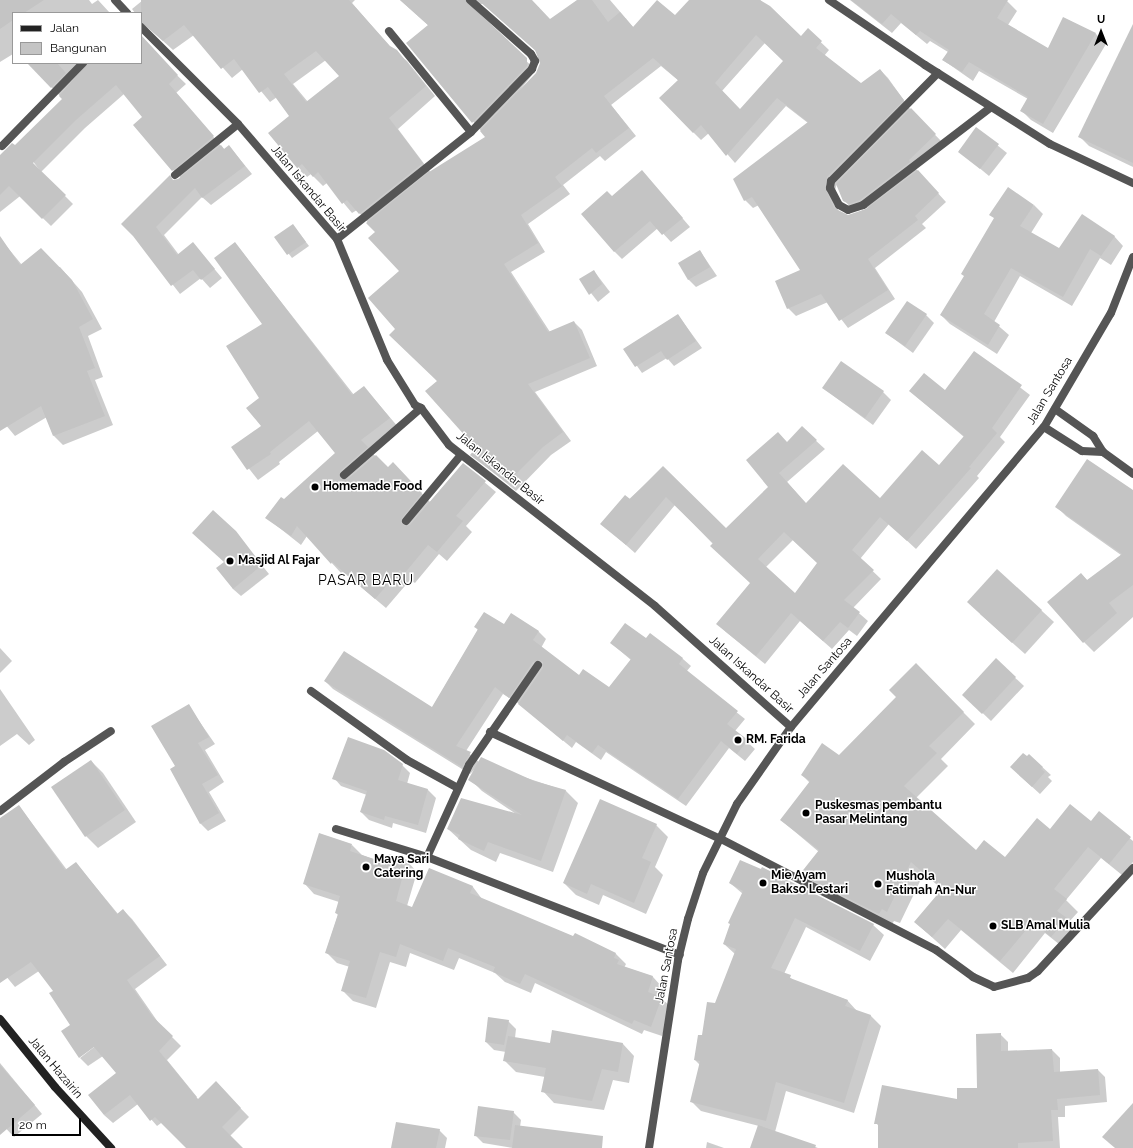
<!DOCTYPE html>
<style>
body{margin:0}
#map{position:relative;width:1133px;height:1148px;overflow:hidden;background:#fff;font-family:Raleway,sans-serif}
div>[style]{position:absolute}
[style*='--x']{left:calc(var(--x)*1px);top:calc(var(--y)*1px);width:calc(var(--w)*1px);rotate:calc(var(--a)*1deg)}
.shadow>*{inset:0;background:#0003}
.building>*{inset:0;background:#c4c4c4}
.minor>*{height:8px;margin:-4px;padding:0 4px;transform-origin:4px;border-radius:4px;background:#555}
.tertiary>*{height:8px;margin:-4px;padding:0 4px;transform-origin:4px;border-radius:4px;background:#555}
.secondary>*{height:8px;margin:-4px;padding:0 4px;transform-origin:4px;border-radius:4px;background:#222}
.dots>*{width:11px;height:11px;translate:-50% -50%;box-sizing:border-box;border:2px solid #fff;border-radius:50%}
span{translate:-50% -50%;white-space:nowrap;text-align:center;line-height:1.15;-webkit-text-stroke:3px #fff;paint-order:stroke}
.street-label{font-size:12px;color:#000}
.poi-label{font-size:12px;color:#000;font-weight:700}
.left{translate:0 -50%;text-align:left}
.quarter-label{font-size:14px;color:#000;letter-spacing:1px}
.legend{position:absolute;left:12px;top:12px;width:130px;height:52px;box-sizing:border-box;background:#fff;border:1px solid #999;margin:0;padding:5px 7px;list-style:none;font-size:12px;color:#000}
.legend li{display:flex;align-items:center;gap:8px;height:20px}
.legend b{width:20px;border:1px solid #999}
.north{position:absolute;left:1081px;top:12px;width:40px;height:40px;-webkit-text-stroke:3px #fff;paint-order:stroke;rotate:0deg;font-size:11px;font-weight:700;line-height:16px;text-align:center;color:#000}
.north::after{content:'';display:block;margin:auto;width:14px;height:18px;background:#000;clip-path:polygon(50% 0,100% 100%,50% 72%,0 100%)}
.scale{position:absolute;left:12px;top:1118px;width:69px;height:18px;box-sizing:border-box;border:2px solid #000;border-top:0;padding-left:5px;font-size:12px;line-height:14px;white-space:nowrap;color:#000;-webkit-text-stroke:3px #fff;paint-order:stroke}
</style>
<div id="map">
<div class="shadow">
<div style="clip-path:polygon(0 0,89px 0,92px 4px,98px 0,110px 13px,13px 13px,13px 54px,0 62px)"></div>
<div style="clip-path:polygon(evenodd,143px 0,355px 0,352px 3px,391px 48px,407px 61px,435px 96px,398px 129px,431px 173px,487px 138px,407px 43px,429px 26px,400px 0,530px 0,550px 20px,578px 0,610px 0,634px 28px,675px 17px,690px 0,760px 0,801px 37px,808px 30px,829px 50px,824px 56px,861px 85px,880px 70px,888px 78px,910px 109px,943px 143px,916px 169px,946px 202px,922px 224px,926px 228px,875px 268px,895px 299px,848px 328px,828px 302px,796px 316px,788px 308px,802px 271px,759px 205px,753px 208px,745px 200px,808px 123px,786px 106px,735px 163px,709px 133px,701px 140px,693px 132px,679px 81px,661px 66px,611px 105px,636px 136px,605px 161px,600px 156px,563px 185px,570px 194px,528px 224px,545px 252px,511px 272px,550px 332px,574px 322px,582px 330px,597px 366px,535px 392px,571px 441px,551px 455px,516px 491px,472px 455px,477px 448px,438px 382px,396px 329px,401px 271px,376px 232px,357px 210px,352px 213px,327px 183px,323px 186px,311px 174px,307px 177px,297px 168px,291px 116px,277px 97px,270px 102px,243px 69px,232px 78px,194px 35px,173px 50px,141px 21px,141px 13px,135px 13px,132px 9px,143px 0,474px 4px,483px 4px,536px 51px,542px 61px,537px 73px,516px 95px,536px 70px,474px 13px,474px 4px,143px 0,765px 43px,784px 61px,740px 110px,722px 91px,765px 43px,143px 0,326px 60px,340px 76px,308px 102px,293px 84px,326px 60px,143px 0,837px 183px,844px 200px,852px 209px,857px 211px,870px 207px,848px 217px,839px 212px,833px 199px,837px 183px)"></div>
<div style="clip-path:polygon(850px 0,1006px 0,1017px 11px,1008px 25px,1048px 49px,1064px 18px,1096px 34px,1106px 44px,1053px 133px,1031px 120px,1021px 110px,1028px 99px,979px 71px,973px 81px,943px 60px,948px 52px,930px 41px,927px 44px,901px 23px,892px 33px)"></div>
<div style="clip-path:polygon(1133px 27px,1133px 167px,1089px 146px,1080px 137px)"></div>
<div style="clip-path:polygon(152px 51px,186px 84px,176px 93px,221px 146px,225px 150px,229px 146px,252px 174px,211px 205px,202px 197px,164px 235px,179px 255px,200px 252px,222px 278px,210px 288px,201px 278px,180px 294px,135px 236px,174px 181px,181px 178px,173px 170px,143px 117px,124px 94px,85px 128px,41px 172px,19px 143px,63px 99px,28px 63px,141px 63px)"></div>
<div style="clip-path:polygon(977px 129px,1007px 153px,989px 176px,959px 151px)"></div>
<div style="clip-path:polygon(0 164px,24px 193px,0 212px)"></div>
<div style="clip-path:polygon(642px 171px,690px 227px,671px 242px,658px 228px,622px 259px,614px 251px,612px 197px)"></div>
<div style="clip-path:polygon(48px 179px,73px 204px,51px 226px,22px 198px)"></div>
<div style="clip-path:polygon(1034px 205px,1043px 214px,1031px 233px,1059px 249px,1114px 236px,1123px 246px,1111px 265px,1100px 258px,1072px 306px,1020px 276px,994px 322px,1009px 335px,997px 354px,950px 324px,941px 315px)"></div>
<div style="clip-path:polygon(293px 225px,309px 246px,292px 258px,276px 237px)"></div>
<div style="clip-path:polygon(3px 242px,22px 265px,60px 267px,82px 292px,102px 329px,88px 336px,103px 377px,95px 380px,113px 425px,63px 445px,54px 436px,47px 417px,15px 436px,0 418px,0 244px)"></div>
<div style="clip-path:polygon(235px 243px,354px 395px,364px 387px,399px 428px,370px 451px,388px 468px,403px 474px,430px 502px,463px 464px,496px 492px,466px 526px,472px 532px,447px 561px,439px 554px,415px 583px,410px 580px,386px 608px,343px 572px,341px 573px,307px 536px,301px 545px,267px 518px,336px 454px,318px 431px,279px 462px,280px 464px,258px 480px,232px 447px,262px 427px,264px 324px)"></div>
<div style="clip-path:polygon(700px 251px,717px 276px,696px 287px,688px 279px)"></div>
<div style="clip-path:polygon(594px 271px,610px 292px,598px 302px,580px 279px)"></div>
<div style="clip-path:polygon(678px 315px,702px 348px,674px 366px,667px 358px,642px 373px,625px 349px)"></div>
<div style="clip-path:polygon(926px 315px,934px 323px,913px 353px,886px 333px)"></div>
<div style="clip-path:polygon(evenodd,974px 352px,1030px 395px,1000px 437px,1005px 442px,977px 476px,979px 478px,916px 549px,889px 524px,860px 559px,881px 579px,853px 608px,868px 621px,857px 636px,849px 630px,832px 649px,800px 621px,765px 664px,726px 632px,718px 624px,751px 583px,675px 505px,635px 553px,602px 524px,663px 468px,726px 530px,770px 487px,787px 443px,802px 428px,825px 449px,787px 482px,806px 504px,880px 499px,939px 467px,964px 437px,910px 391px,945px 392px,974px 352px,793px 540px,818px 563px,795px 594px,766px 567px,793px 540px)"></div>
<div style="clip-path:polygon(823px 388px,883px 392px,891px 400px,873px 425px)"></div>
<div style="clip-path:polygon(1133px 491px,1133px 617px,1094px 652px,1084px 642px,1081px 574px,1088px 581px,1121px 555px,1066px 516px,1056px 506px)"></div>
<div style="clip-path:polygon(235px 532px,269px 574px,241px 596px,233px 589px,225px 562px)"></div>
<div style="clip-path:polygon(997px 570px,1054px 622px,1025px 654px,980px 614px)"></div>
<div style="clip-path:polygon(504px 625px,538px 631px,546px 639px,541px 648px,580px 676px,609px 688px,631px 660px,611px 643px,646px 640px,650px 634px,683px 659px,691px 666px,686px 672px,745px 719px,735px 731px,755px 749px,745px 761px,729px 748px,686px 806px,606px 752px,601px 760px,576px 742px,572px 748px,518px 703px,503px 694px,466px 751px,479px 762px,566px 791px,578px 803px,553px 872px,500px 853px,496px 862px,471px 850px,448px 829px,516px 814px,482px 791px,470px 779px,476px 768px,470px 774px,333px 689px,325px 681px,432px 708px,478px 630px,475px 627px)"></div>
<div style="clip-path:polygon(0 648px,12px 661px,0 673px)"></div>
<div style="clip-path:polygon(996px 660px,1024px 686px,991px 721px,971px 702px)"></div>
<div style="clip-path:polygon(916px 665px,975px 724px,941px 759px,948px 766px,916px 798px,976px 852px,1005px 859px,1050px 830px,1091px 823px,1099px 813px,1133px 841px,1133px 862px,1122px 875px,1101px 858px,1066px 900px,1078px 912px,1069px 922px,1078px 931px,1064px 948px,1045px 933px,1013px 973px,961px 930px,945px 949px,915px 922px,943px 890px,924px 873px,900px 923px,894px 921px,891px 926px,814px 886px,802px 874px,819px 852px,781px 820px,810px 783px,802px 775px,839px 756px,898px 697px)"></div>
<div style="clip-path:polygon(0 689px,35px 740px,29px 745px,17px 734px,0 746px)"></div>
<div style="clip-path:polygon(188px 705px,215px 744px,205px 750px,224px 782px,209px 792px,226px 821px,208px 831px,201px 824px,177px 766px)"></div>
<div style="clip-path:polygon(1029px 755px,1051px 775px,1048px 777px,1052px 781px,1040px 794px,1019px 775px)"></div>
<div style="clip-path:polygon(91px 761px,103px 773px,136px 822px,98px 848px,86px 836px)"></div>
<div style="clip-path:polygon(402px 765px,410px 773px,407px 784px,428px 790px,436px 798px,426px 833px,393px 823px,392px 828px,369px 820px,361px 812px,367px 795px,341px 786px,334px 778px)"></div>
<div style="clip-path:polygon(19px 806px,67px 870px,76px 863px,118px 914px,123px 910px,132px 919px,167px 965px,135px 989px,160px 1025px,181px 1046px,167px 1060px,197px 1097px,157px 1126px,138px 1104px,113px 1123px,104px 1115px,117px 1073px,103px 1056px,88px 1066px,80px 1058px,98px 1044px,71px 1025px,54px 991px,39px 971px,15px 987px,0 969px,0 819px)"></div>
<div style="clip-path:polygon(656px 825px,668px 837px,655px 867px,663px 875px,646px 914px,603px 895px,599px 905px,576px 895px,564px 883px)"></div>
<div style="clip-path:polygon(352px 845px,362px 855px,386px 864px,389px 855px,407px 861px,417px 872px,407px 906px,413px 908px,430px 870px,473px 887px,482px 899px,574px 937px,575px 935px,616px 954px,626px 964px,624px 968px,653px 977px,663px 988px,660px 997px,672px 1008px,662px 1036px,644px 1030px,642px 1034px,535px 983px,531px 993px,505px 982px,495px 973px,459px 958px,454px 970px,410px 953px,406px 967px,390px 962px,376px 1008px,353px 1001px,342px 990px,350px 967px,337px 963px,326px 952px,338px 915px,336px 913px,339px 902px,314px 894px,304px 883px)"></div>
<div style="clip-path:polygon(763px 868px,873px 925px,884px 935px,870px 961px,806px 927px,784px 974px,795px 981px,847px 1000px,857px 1011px,871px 1016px,881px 1026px,854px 1113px,786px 1091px,775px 1132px,818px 1148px,751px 1148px,759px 1126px,701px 1111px,691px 1101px,700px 1065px,695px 1060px,735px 954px,724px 944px,743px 894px,730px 883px)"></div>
<div style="clip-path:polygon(508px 1021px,516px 1029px,515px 1038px,551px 1045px,623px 1044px,634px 1056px,629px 1083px,613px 1080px,604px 1110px,554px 1103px,543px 1091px,545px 1077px,516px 1072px,504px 1060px,506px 1052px,494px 1050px,486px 1042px)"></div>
<div style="clip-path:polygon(1000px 1034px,1008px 1042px,1008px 1052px,1052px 1050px,1060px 1058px,1060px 1073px,1098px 1070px,1105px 1077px,1107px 1102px,1065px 1106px,1065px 1117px,1058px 1117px,1060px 1148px,944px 1148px,883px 1131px,876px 1123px,958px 1101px,978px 1089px)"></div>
<div style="clip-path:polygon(0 1063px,42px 1114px,14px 1137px,0 1122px)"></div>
<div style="clip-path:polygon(216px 1083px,249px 1117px,230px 1136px,241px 1148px,188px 1148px)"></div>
<div style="clip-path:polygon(513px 1112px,521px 1120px,520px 1127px,586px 1148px,513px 1148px,483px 1143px,475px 1135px)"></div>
<div style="clip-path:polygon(439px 1130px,447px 1138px,445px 1148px,392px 1148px)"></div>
<div style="clip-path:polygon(707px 1142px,724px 1148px,706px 1148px)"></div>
</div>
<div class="building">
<div style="clip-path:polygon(0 0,44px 0,24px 13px,13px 13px,13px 20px,0 29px)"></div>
<div style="clip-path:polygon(evenodd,141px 0,349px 0,390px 46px,397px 50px,426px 86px,389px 118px,423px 163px,359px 214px,347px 200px,342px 204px,318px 172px,313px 177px,302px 164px,297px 168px,268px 133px,289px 116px,268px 87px,259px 93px,234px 59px,221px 69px,184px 25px,163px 41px,141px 22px,141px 0,316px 51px,339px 76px,306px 102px,284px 74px,316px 51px)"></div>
<div style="clip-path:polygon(400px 0,465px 0,527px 58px,527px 66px,472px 123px,406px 43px,428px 25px)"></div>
<div style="clip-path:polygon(evenodd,478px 0,532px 0,550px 19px,577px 0,592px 0,608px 22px,620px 12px,633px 27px,657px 0,675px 15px,689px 0,760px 0,770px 6px,801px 36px,808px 28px,822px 41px,816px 48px,861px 83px,880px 69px,904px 100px,827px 177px,825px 188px,834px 208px,848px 215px,866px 209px,918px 170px,939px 193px,915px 216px,918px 220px,868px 259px,888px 290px,839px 321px,821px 294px,787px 309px,775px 281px,800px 270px,752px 197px,744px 201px,733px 179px,808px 122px,777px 98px,726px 156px,701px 125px,693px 133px,659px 98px,678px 80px,653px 58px,604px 96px,629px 128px,596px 153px,592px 148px,555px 177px,562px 186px,521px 215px,538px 243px,504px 264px,548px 332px,574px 321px,590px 358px,528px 384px,563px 432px,543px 447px,507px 483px,470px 455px,476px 448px,425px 391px,437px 381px,389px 335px,395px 329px,368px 298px,399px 271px,368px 238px,375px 232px,366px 223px,429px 172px,485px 137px,480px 131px,536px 73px,540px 63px,535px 50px,478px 0,756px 35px,783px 61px,740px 109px,715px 83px,756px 35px)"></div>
<div style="clip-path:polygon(851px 0,1008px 0,997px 18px,1048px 48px,1063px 17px,1096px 33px,1043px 124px,1020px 111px,1028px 97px,969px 62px,962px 72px,942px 60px,949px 50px,920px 31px,916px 35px,891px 14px,882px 24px)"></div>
<div style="clip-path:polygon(1133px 24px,1133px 163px,1078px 137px)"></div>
<div style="clip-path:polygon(141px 35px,178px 75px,169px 84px,214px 136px,172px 171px,133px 125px,142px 117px,116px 85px,76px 120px,33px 163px,66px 195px,42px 219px,9px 186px,0 195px,0 155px,12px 143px,15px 145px,62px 99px,59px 96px,88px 63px,141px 63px)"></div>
<div style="clip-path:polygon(27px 63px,57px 63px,66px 73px,51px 88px)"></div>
<div style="clip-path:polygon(911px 108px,936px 134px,909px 160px,910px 162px,860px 200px,849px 204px,843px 201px,836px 184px)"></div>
<div style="clip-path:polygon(976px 127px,999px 144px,980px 169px,958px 152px)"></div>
<div style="clip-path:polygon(221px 145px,224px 149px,229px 145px,245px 166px,202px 198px,195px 188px,156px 227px,177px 255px,193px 242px,215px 269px,201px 280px,193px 270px,171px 286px,133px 236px,121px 224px,170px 175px,173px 180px,178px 179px)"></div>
<div style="clip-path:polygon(642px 170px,683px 218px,662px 235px,650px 221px,614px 252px,581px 214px,607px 191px,612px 196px)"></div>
<div style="clip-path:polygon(1008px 187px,1034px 205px,1020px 226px,1059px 248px,1082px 214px,1115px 236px,1101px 256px,1090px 249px,1063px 297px,1011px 268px,984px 314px,1000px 325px,988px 345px,940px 315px,964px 276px,961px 274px,994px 218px,989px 215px)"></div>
<div style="clip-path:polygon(293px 224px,306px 242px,287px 255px,274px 237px)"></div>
<div style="clip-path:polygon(0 236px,20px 265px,41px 248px,72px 280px,93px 319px,79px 327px,95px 368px,87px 371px,105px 416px,53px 436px,41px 406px,0 431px)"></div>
<div style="clip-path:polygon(235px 242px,352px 395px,364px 386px,390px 418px,361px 440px,368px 447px,340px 471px,340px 479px,348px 479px,376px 455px,388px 467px,393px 462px,422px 493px,402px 518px,401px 523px,405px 526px,410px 525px,463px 463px,486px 481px,456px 516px,463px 521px,437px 552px,428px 545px,404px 574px,400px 570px,375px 599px,332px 562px,331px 564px,297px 526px,291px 536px,265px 518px,281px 497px,284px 499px,335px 453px,309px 421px,270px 452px,271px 454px,247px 470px,231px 447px,261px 426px,246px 408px,259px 398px,226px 346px,262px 324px,214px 258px)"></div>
<div style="clip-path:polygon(700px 250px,710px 267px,688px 280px,678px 263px)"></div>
<div style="clip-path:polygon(594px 270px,602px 284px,589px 295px,579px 279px)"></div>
<div style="clip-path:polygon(907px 301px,927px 314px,905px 346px,885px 333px)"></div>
<div style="clip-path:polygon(678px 314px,696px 341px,667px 360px,661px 351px,635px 367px,623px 349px)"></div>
<div style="clip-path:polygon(evenodd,974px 351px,1022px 385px,992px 428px,997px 433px,969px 467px,971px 468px,907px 541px,880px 517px,852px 550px,874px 570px,844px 600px,860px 612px,848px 628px,840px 622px,823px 641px,791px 613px,756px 656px,716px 624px,750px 583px,710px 546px,713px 543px,666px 497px,626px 545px,600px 524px,625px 495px,630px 499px,663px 466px,726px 528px,768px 487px,746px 460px,778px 432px,787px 442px,802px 426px,817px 440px,779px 473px,806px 503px,843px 464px,880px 498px,922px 450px,939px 465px,964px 436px,909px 391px,924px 373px,945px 390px,974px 351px,784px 532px,817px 563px,795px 593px,758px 559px,784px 532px)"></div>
<div style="clip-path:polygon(841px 361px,884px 391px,865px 418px,822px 388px)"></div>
<div style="clip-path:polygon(1087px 459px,1133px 490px,1133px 585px,1109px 603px,1117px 613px,1083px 643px,1047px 602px,1081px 573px,1087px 580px,1122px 554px,1055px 507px)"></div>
<div style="clip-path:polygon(213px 510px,236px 531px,262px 565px,233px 589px,216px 568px,224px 562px,192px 533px)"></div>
<div style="clip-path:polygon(997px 569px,1042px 610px,1012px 643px,967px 602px)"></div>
<div style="clip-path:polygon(484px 612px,504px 624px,511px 613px,539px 631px,533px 640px,579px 675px,583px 669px,609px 687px,631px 659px,610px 643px,625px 623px,646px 638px,650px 633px,683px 658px,679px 664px,738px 711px,727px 724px,748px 740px,737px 754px,721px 741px,678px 799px,598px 745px,592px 753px,567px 735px,563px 741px,518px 704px,543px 668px,543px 662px,539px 660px,533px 662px,509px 698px,495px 687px,456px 746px,471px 752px,462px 767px,324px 681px,344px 651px,432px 707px,478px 629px,474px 627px)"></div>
<div style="clip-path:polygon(996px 658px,1016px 677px,982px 714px,962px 695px)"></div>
<div style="clip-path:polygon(916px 663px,964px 712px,929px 746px,937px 753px,904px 786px,976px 850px,984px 840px,1005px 857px,1037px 818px,1050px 829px,1070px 804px,1091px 821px,1099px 811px,1131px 837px,1109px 864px,1088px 847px,1054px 889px,1067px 899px,1057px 911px,1067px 918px,1051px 937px,1033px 922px,1000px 961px,948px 919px,932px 937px,914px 922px,942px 889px,911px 862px,887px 912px,882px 909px,879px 914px,800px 874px,819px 850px,780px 820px,810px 781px,801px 775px,822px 743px,839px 755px,896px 697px,889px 690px)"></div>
<div style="clip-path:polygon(189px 704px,209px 737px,198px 743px,218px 775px,202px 784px,219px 813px,200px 824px,170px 769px,175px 766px,151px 726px)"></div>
<div style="clip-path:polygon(348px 737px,384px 750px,403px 764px,398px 780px,428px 789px,418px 825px,385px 816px,384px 820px,360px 812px,367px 791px,332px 779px)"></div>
<div style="clip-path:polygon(1023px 753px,1027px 756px,1029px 754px,1043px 767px,1041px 769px,1045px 772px,1032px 787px,1010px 767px)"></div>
<div style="clip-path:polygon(481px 757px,534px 781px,566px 790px,541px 861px,488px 842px,484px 851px,458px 839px,460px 835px,447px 829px,461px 798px,522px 815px,468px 780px)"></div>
<div style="clip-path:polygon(91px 760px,125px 810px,85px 837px,51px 787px)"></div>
<div style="clip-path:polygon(600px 799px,657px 824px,642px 858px,651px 862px,634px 903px,591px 884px,587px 894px,563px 883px)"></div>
<div style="clip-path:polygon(19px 805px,65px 870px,76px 862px,117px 914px,123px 909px,160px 956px,127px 980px,152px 1016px,173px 1036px,159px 1051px,198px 1099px,216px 1081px,241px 1108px,222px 1127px,243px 1148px,186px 1148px,155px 1117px,150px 1121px,130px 1095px,104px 1115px,88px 1095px,116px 1073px,94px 1047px,79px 1058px,61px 1031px,70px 1025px,49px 993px,53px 991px,31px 962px,0 983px,0 818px)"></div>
<div style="clip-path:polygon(319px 833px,352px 844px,350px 851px,386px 863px,389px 854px,407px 860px,396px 901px,412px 907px,429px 868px,473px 886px,470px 893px,573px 936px,575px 933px,616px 953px,614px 958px,619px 960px,617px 964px,653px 976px,648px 992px,662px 997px,651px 1027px,634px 1020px,632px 1024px,525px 974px,520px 984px,493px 972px,495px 967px,448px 948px,443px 961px,400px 944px,396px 957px,380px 952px,366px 998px,341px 991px,350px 961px,325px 953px,338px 914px,335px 913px,340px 896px,303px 884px)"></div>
<div style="clip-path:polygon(740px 860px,761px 869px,762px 867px,874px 924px,860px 951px,795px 918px,771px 968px,791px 975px,790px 978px,848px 1000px,845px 1006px,871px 1015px,844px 1103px,776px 1082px,766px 1121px,690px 1102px,700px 1061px,694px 1060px,698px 1035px,702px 1035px,707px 1002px,715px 1003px,736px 949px,723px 944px,730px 924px,728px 923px,743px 891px,729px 883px)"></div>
<div style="clip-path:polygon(488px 1017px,509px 1020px,504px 1045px,485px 1042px)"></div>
<div style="clip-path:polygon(552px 1030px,623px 1043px,618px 1072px,602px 1069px,592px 1101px,541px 1092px,546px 1068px,503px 1061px,508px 1036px,550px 1043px)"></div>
<div style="clip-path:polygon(1001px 1033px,1001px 1051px,1052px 1049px,1054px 1072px,1098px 1069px,1100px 1095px,1057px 1099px,1058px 1110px,1051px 1110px,1053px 1141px,1018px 1143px,1018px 1148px,878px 1148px,878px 1124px,874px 1124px,882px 1085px,957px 1099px,957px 1088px,977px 1088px,976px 1034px)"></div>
<div style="clip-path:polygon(0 1065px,35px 1105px,0 1135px)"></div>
<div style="clip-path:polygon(1133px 1103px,1133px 1148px,1115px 1148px,1102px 1137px)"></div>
<div style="clip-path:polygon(478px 1106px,514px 1111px,510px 1140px,474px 1136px)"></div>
<div style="clip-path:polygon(396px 1122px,440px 1129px,436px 1148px,391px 1148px)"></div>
<div style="clip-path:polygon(515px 1125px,603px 1136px,602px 1148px,512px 1148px)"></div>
<div style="clip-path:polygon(758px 1125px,816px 1145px,815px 1148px,750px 1148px)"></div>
</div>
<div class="minor">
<div style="--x:115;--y:0;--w:18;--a:47"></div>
<div style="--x:470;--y:0;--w:81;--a:41.5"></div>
<div style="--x:531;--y:54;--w:8;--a:60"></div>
<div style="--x:535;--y:61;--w:9;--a:111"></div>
<div style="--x:532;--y:69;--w:88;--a:134.1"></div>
<div style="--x:829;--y:0;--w:116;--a:34.1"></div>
<div style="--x:925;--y:65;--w:148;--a:32.3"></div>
<div style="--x:1050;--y:144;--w:92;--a:25.2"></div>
<div style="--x:141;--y:27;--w:137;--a:45"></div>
<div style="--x:238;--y:124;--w:152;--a:49.3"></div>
<div style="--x:337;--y:239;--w:131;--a:67.5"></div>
<div style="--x:387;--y:360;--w:53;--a:58.1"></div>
<div style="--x:415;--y:405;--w:7;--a:27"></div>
<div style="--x:421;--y:408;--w:46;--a:52.9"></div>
<div style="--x:449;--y:445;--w:261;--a:38"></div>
<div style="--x:655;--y:606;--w:182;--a:41.7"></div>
<div style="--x:938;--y:73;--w:152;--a:134.7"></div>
<div style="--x:831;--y:181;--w:7;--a:98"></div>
<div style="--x:830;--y:188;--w:19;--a:62"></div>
<div style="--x:839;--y:205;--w:10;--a:29"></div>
<div style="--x:848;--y:210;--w:16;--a:-18"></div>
<div style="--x:863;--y:205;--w:161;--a:-37.4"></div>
<div style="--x:2;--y:146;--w:116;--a:-45.7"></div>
<div style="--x:175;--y:175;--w:81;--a:-39"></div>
<div style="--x:337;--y:239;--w:171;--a:-38.6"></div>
<div style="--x:471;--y:132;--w:130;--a:-129.1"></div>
<div style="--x:1055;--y:409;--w:47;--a:35.4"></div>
<div style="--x:1093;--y:436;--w:19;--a:58"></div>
<div style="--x:1103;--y:452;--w:37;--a:36"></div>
<div style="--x:1044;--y:427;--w:45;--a:32.3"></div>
<div style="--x:1082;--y:451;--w:21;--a:3"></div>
<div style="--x:344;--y:475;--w:102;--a:-41"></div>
<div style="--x:406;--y:521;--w:86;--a:-50.2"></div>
<div style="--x:538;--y:665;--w:121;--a:124.6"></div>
<div style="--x:469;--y:765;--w:101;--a:114.5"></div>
<div style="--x:427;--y:857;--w:271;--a:21.2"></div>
<div style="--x:311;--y:691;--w:118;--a:35.7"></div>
<div style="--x:407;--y:760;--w:58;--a:28.8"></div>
<div style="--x:490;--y:732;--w:255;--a:24.9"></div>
<div style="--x:721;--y:839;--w:242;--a:27.3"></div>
<div style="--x:936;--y:950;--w:46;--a:36.1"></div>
<div style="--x:973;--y:977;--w:23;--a:25"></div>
<div style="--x:994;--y:987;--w:35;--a:-15"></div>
<div style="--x:1028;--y:978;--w:12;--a:-35"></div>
<div style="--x:1038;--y:971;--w:140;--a:-47.3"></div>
<div style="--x:0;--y:811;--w:81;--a:-37.4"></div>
<div style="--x:64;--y:762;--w:56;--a:-33.4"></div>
<div style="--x:336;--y:829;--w:95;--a:17.1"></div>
</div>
<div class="tertiary">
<div style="--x:649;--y:1148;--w:190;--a:-81.2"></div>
<div style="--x:678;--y:960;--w:42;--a:-76.3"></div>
<div style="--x:688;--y:919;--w:48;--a:-71.9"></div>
<div style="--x:703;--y:873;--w:77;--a:-63.8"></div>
<div style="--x:737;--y:804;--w:94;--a:-55"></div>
<div style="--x:791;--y:727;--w:392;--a:-49.9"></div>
<div style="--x:1044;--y:427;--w:132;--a:-59.6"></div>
<div style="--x:1111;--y:313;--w:60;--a:-68.6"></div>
</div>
<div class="secondary">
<div style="--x:0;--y:1019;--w:87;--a:51"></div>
<div style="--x:55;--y:1087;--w:83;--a:47.4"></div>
</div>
<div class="dots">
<div style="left:315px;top:487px;background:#000"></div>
<div style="left:230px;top:561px;background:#000"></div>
<div style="left:738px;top:740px;background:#000"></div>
<div style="left:806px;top:813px;background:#000"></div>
<div style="left:366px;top:867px;background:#000"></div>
<div style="left:763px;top:883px;background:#000"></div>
<div style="left:878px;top:884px;background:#000"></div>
<div style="left:993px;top:926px;background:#000"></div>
</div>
<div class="street-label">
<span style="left:308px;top:189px;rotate:50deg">Jalan Iskandar Basir</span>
<span style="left:1050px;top:391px;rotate:-59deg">Jalan Santosa</span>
<span style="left:500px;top:469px;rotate:39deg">Jalan Iskandar Basir</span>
<span style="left:825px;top:668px;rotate:-49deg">Jalan Santosa</span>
<span style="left:751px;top:675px;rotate:42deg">Jalan Iskandar Basir</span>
<span style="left:667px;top:966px;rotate:-79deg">Jalan Santosa</span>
<span style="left:55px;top:1068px;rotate:50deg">Jalan Hazairin</span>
</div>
<div class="poi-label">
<span class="left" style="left:323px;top:487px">Homemade Food</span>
<span class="left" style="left:238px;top:561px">Masjid Al Fajar</span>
<span class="left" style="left:746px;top:740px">RM. Farida</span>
<span class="left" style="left:815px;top:813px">Puskesmas pembantu<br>Pasar Melintang</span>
<span class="left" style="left:374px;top:867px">Maya Sari<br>Catering</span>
<span class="left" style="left:771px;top:883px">Mie Ayam<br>Bakso Lestari</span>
<span class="left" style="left:886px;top:884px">Mushola<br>Fatimah An-Nur</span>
<span class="left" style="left:1001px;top:926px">SLB Amal Mulia</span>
</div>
<div class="quarter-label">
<span style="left:366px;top:580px">PASAR BARU</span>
</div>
<ul class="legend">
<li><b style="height:5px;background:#222"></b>Jalan</li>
<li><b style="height:11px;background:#c4c4c4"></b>Bangunan</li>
</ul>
<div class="north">U</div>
<div class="scale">20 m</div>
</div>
